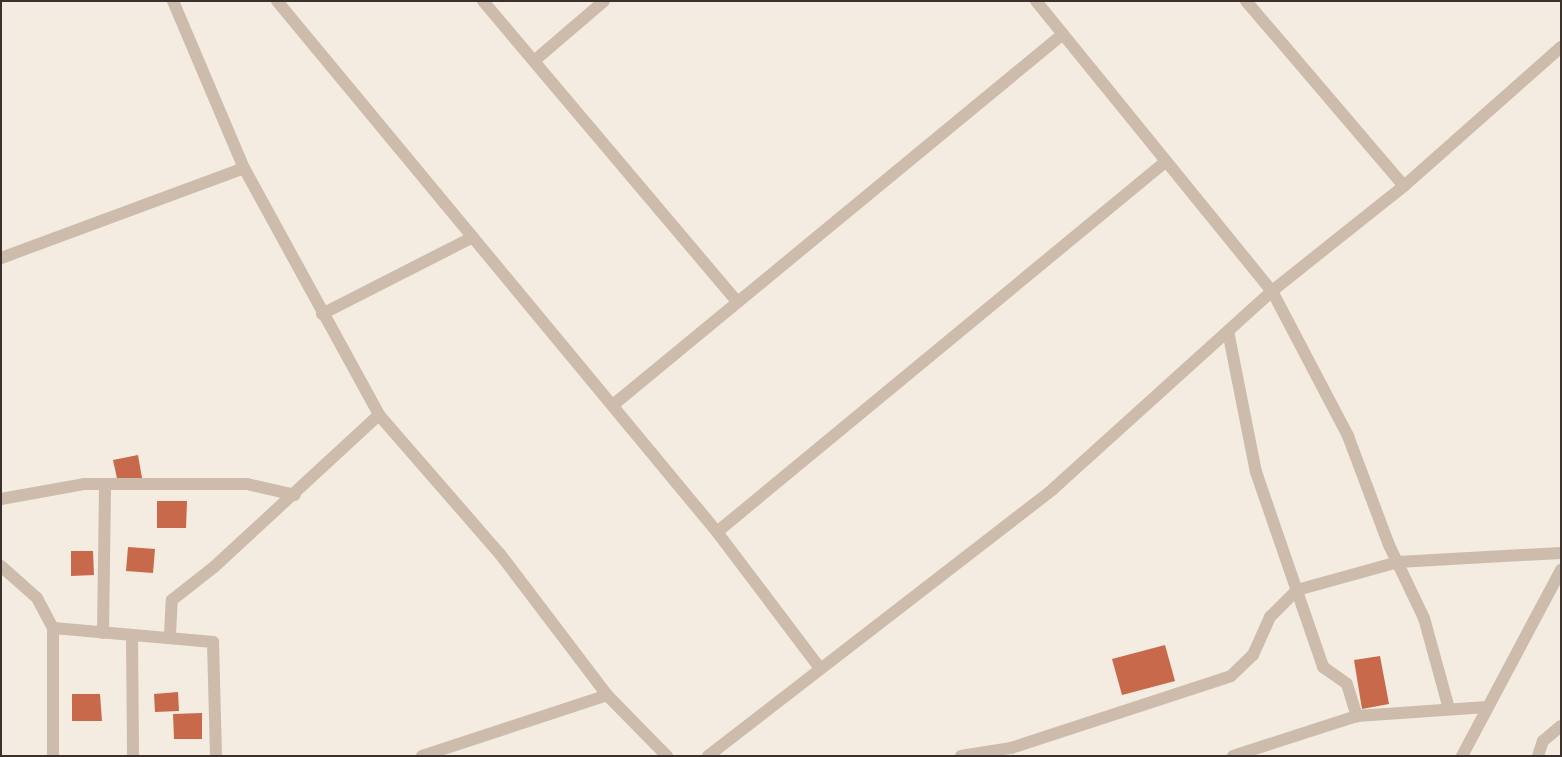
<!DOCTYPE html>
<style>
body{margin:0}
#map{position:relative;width:1562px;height:757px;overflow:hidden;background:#f4ebe1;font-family:"Alegreya Sans",sans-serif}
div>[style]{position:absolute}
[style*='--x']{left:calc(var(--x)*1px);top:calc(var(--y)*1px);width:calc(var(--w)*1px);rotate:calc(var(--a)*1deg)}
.building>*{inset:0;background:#c8694b}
.minor>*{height:12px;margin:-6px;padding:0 6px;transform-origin:6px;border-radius:6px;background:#cdbbac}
span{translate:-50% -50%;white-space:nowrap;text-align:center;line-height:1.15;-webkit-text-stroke:5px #fbf5ee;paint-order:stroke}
.frame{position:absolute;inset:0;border:2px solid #3b302b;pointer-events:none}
</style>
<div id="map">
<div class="building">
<div style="clip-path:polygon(138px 455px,142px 478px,118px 483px,113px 460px)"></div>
<div style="clip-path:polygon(157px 501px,187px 501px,186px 528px,157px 528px)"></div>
<div style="clip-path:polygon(128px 547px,155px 549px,153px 573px,126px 571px)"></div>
<div style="clip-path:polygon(71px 551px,93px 551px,94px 575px,71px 576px)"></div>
<div style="clip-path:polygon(1165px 645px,1175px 681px,1122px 695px,1112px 659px)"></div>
<div style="clip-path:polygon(1380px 656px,1389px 704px,1362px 709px,1354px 660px)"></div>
<div style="clip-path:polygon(178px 692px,179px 711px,155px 712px,154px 694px)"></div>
<div style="clip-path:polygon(72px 694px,100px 694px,102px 721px,72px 721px)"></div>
<div style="clip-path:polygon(202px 713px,202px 739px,174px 739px,173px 714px)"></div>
</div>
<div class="minor">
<div style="--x:173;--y:1;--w:181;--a:67"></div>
<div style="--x:244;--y:168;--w:281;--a:61.3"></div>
<div style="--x:379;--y:415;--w:184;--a:49"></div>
<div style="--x:500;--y:554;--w:177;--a:52.8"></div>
<div style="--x:607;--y:695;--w:86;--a:45.5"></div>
<div style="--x:277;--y:1;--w:690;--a:50.35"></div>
<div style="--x:717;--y:532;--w:169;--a:52.9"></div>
<div style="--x:483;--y:1;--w:394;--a:49.8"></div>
<div style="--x:1036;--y:1;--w:374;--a:50.9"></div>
<div style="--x:1272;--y:291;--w:164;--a:62.3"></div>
<div style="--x:1348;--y:436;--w:116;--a:69.4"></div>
<div style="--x:1389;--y:545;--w:81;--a:64.4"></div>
<div style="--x:1424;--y:618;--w:94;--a:74.6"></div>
<div style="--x:1246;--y:1;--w:243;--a:49.5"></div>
<div style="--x:534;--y:61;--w:92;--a:-40.6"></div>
<div style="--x:1;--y:258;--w:259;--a:-20.3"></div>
<div style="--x:322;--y:314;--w:169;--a:-27"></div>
<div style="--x:1228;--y:331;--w:144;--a:78.8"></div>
<div style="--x:1256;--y:472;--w:206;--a:71"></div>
<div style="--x:1323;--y:667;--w:29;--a:35"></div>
<div style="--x:1347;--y:684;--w:34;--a:73"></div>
<div style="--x:613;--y:405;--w:583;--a:-39.5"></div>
<div style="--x:1;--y:499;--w:84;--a:-10.2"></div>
<div style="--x:84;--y:484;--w:163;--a:0"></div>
<div style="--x:247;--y:484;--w:49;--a:12.9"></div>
<div style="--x:717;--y:532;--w:581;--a:-39.55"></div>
<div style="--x:1;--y:566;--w:48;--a:41.6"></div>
<div style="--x:37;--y:598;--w:34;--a:62"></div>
<div style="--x:53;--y:628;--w:128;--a:90"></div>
<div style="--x:53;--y:628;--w:161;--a:5"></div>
<div style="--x:213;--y:642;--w:114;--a:88.5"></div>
<div style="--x:103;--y:633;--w:149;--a:-89.2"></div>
<div style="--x:170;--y:634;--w:34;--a:-87"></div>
<div style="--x:172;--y:600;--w:53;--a:-38.2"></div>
<div style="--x:214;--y:567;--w:224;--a:-42.7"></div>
<div style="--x:132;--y:636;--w:120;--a:89.5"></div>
<div style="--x:422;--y:756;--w:195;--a:-18.2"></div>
<div style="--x:708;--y:756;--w:436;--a:-37.7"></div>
<div style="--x:1053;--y:489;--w:295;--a:-42.1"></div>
<div style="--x:1272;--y:291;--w:169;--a:-38.5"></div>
<div style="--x:1404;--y:186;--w:210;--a:-41.5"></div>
<div style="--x:961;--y:756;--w:51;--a:-9.1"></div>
<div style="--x:1011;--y:748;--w:231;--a:-18.1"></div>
<div style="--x:1231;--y:676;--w:30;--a:-44"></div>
<div style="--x:1253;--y:655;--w:42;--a:-65.9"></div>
<div style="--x:1270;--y:617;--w:38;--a:-45"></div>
<div style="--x:1297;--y:590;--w:105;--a:-15.5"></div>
<div style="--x:1398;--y:562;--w:163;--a:-3.2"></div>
<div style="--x:1233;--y:756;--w:130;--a:-17.9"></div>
<div style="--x:1357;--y:716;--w:130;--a:-4"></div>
<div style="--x:1462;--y:756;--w:211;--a:-62"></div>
<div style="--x:1538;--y:756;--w:16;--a:-72"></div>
<div style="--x:1543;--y:741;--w:23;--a:-40"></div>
</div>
<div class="frame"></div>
</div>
